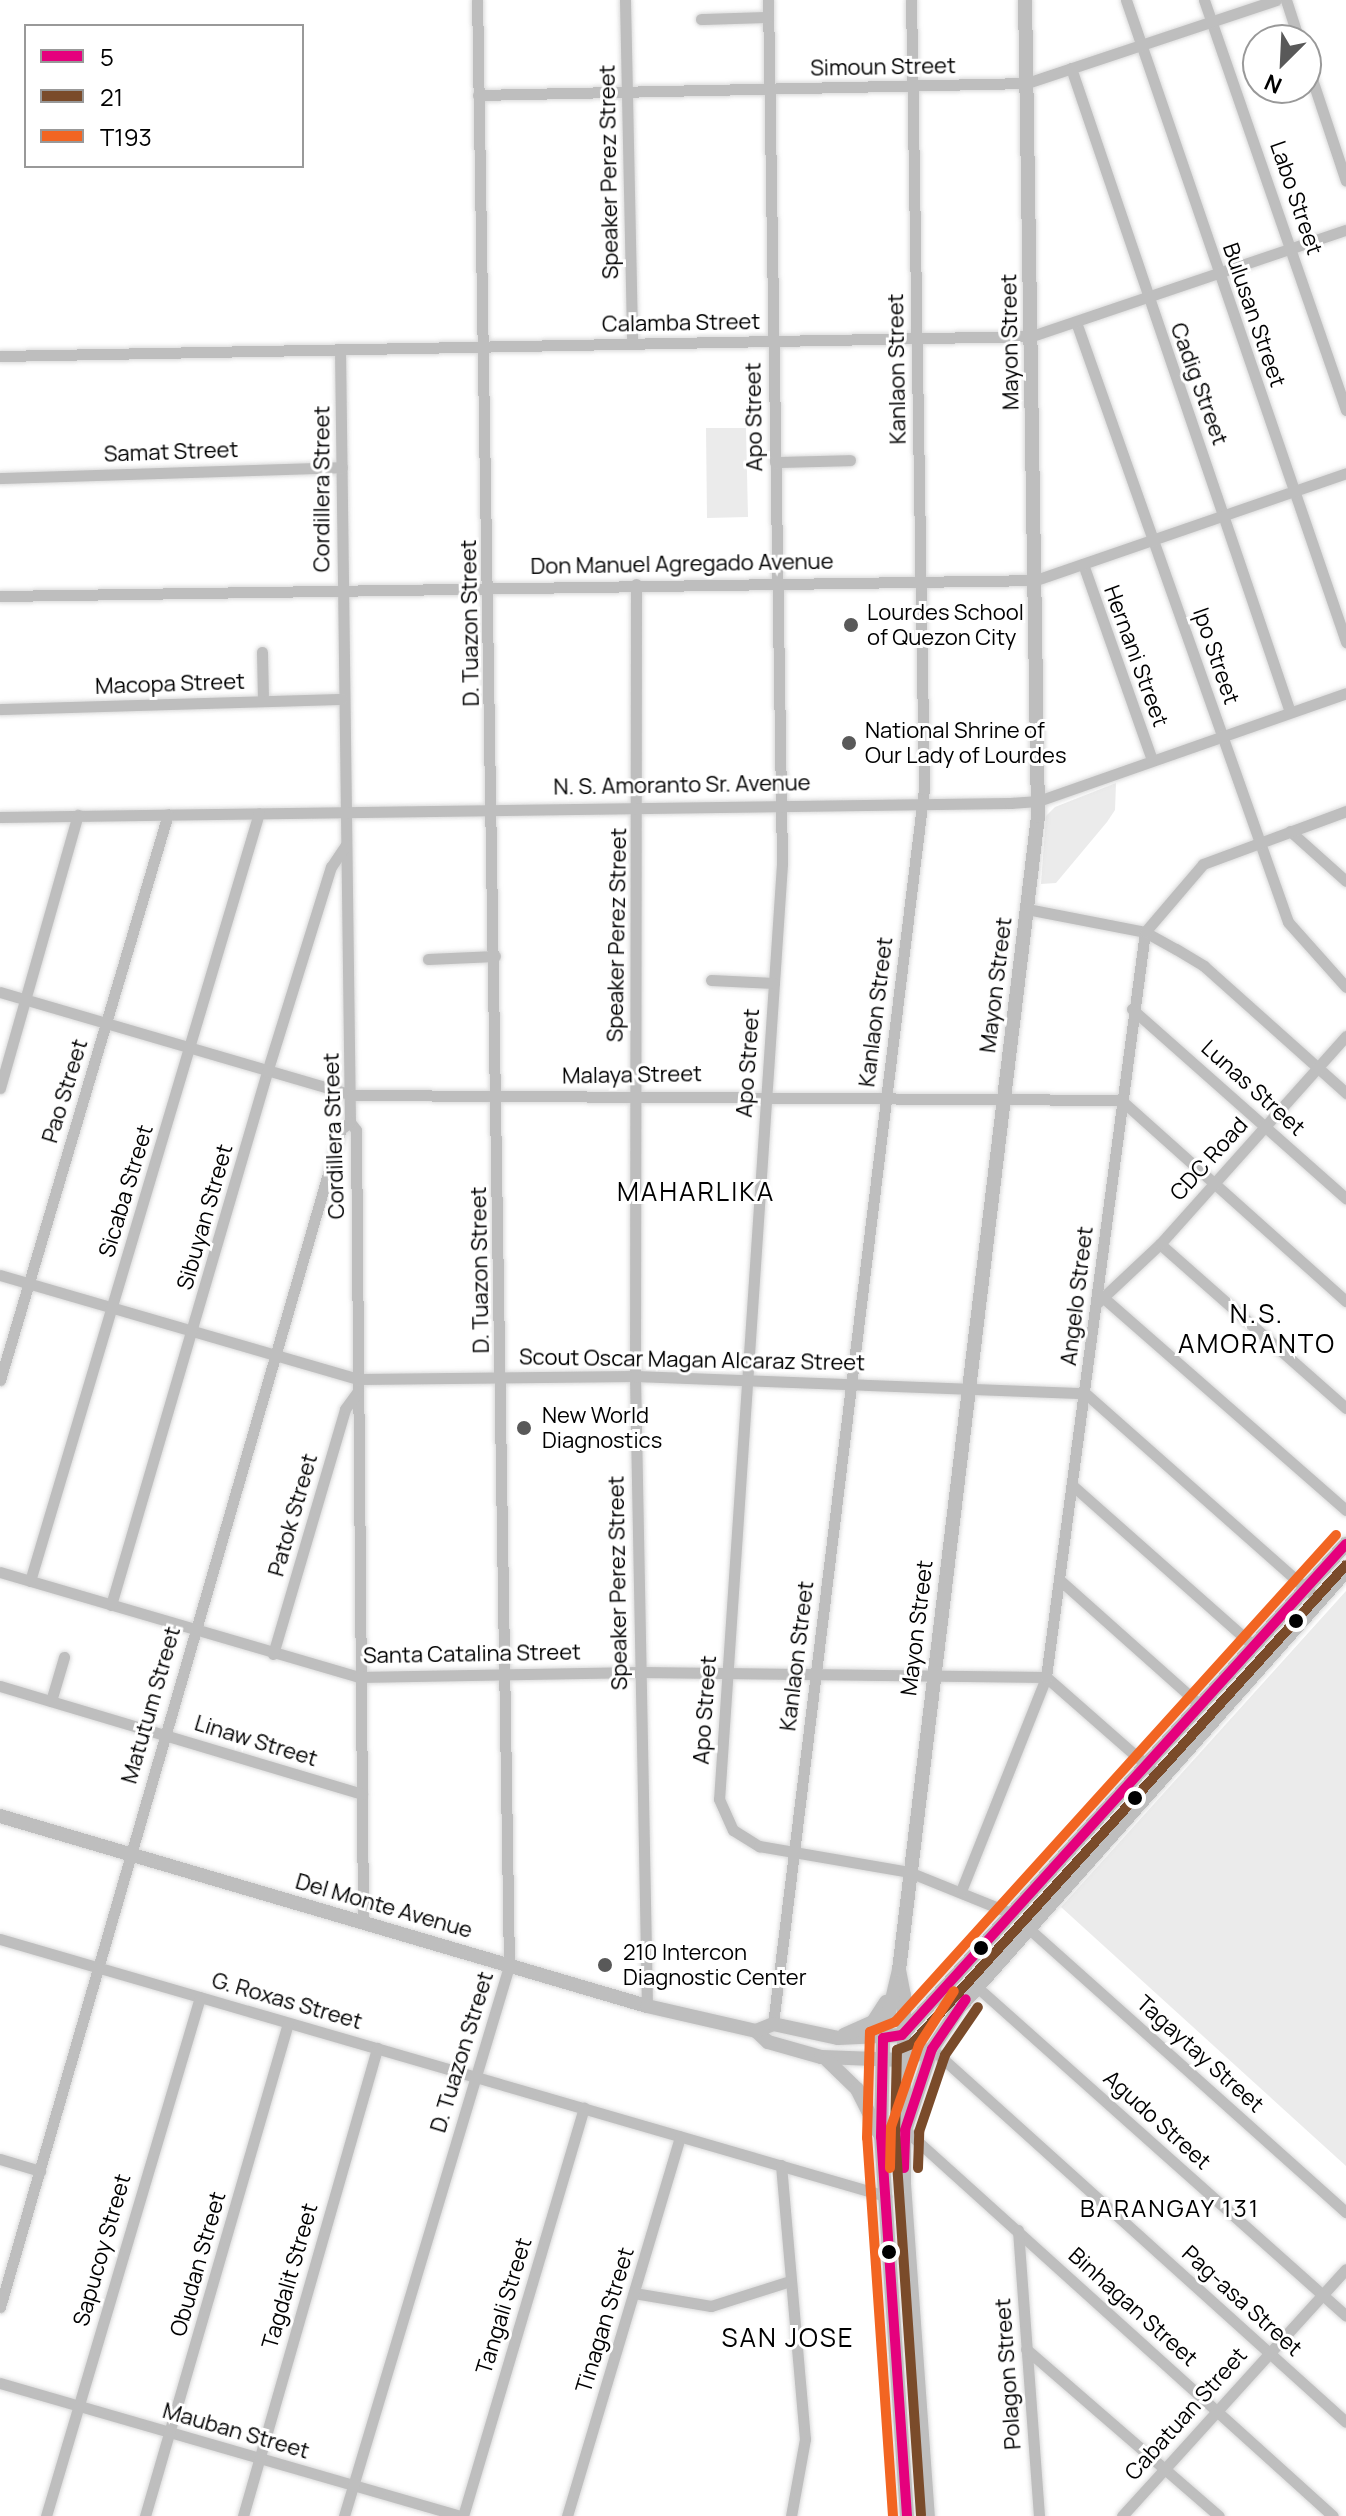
<!DOCTYPE html>
<style>
body{margin:0}
#map{position:relative;width:1346px;height:2516px;overflow:hidden;background:#fff;font-family:Manrope,sans-serif}
div>[style]{position:absolute}
[style*='--x']{left:calc(var(--x)*1px);top:calc(var(--y)*1px);width:calc(var(--w)*1px);rotate:calc(var(--a)*1deg)}
.green>*{inset:0;background:#ebebeb}
.roads{filter:drop-shadow(0 0 2px #dbdbdb) drop-shadow(0 0 2px #dbdbdb)}
.minor>*{height:11px;margin:-5.5px;padding:0 5.5px;transform-origin:5.5px;border-radius:5.5px;background:#bebebe}
.major>*{height:14px;margin:-7px;padding:0 7px;transform-origin:7px;border-radius:7px;background:#bebebe}
.bus-1>*{height:10px;margin:-5px;padding:0 5px;transform-origin:5px;border-radius:5px;background:#e5007d}
.bus-2>*{height:10px;margin:-5px;padding:0 5px;transform-origin:5px;border-radius:5px;background:#7a4b2a}
.bus-3>*{height:10px;margin:-5px;padding:0 5px;transform-origin:5px;border-radius:5px;background:#f26522}
.dots>*{width:22px;height:22px;translate:-50% -50%;box-sizing:border-box;border:4px solid #fff;border-radius:50%}
span{translate:-50% -50%;white-space:nowrap;text-align:center;line-height:1.15;-webkit-text-stroke:6px #fff;paint-order:stroke}
.street-label{font-size:22px;color:#000}
.poi-label{font-size:22px;color:#000}
.left{translate:0 -50%;text-align:left}
.neighbourhood-label{font-size:24px;color:#000;letter-spacing:2px}
.quarter-label{font-size:26px;color:#000;letter-spacing:2px}
.legend{position:absolute;left:24px;top:24px;width:280px;height:144px;box-sizing:border-box;background:#fff;border:2px solid #999;margin:0;padding:10px 14px;list-style:none;font-size:24px;color:#000}
.legend li{display:flex;align-items:center;gap:16px;height:40px}
.legend b{width:40px;border:2px solid #999}
.north{position:absolute;left:1242px;top:24px;width:80px;height:80px;box-sizing:border-box;background:#fff;border:2px solid #999;border-radius:50%;rotate:204deg;font-size:22px;font-weight:700;line-height:32px;text-align:center;color:#000}
.north::after{content:'';display:block;margin:auto;width:28px;height:36px;background:#595959;clip-path:polygon(50% 0,100% 100%,50% 72%,0 100%)}
</style>
<div id="map">
<div class="green">
<div style="clip-path:polygon(706px 428px,746px 428px,748px 517px,707px 518px)"></div>
<div style="clip-path:polygon(1116px 783px,1115px 810px,1107px 822px,1056px 883px,1041px 884px,1046px 816px,1055px 807px)"></div>
<div style="clip-path:polygon(1346px 1591px,1346px 2166px,1061px 1907px)"></div>
</div>
<div class="roads">
<div class="minor">
<div style="--x:625;--y:0;--w:344;--a:88.8"></div>
<div style="--x:768;--y:0;--w:864;--a:89.07"></div>
<div style="--x:782;--y:864;--w:937;--a:93.85"></div>
<div style="--x:719;--y:1799;--w:34;--a:66"></div>
<div style="--x:733;--y:1830;--w:31;--a:32"></div>
<div style="--x:759;--y:1846;--w:152;--a:9.8"></div>
<div style="--x:909;--y:1872;--w:112;--a:22"></div>
<div style="--x:1126;--y:0;--w:679;--a:71.08"></div>
<div style="--x:1204;--y:0;--w:434;--a:70.9"></div>
<div style="--x:1286;--y:0;--w:42;--a:72"></div>
<div style="--x:701;--y:19;--w:67;--a:-1.7"></div>
<div style="--x:1306;--y:61;--w:126;--a:71.6"></div>
<div style="--x:1071;--y:68;--w:680;--a:71.22"></div>
<div style="--x:478;--y:95;--w:549;--a:-1.25"></div>
<div style="--x:1027;--y:83;--w:262;--a:-18.4"></div>
<div style="--x:1076;--y:322;--w:636;--a:70.54"></div>
<div style="--x:1288;--y:922;--w:87;--a:48.3"></div>
<div style="--x:340;--y:349;--w:773;--a:89.26"></div>
<div style="--x:350;--y:1122;--w:10;--a:53"></div>
<div style="--x:356;--y:1130;--w:793;--a:89.49"></div>
<div style="--x:0;--y:356;--w:1032;--a:-1.11"></div>
<div style="--x:1032;--y:336;--w:331;--a:-18.7"></div>
<div style="--x:775;--y:462;--w:75;--a:-1.5"></div>
<div style="--x:0;--y:478;--w:342;--a:-1.8"></div>
<div style="--x:1083;--y:564;--w:208;--a:70.6"></div>
<div style="--x:636;--y:584;--w:792;--a:90.07"></div>
<div style="--x:635;--y:1376;--w:630;--a:88.91"></div>
<div style="--x:0;--y:596;--w:1036;--a:-0.88"></div>
<div style="--x:1036;--y:580;--w:328;--a:-19"></div>
<div style="--x:262;--y:652;--w:49;--a:88.8"></div>
<div style="--x:0;--y:709;--w:342;--a:-1.7"></div>
<div style="--x:0;--y:817;--w:1010;--a:-0.79"></div>
<div style="--x:1010;--y:803;--w:28;--a:-4"></div>
<div style="--x:1038;--y:801;--w:326;--a:-19.3"></div>
<div style="--x:1290;--y:831;--w:75;--a:41.8"></div>
<div style="--x:1027;--y:909;--w:120;--a:11"></div>
<div style="--x:1145;--y:932;--w:35;--a:29"></div>
<div style="--x:1176;--y:949;--w:33;--a:31"></div>
<div style="--x:1204;--y:966;--w:191;--a:41.8"></div>
<div style="--x:428;--y:959;--w:67;--a:-2.6"></div>
<div style="--x:711;--y:980;--w:63;--a:2.7"></div>
<div style="--x:0;--y:992;--w:367;--a:16.3"></div>
<div style="--x:352;--y:1095;--w:769;--a:0.37"></div>
<div style="--x:1121;--y:1100;--w:302;--a:41.8"></div>
<div style="--x:1132;--y:1009;--w:286;--a:41.5"></div>
<div style="--x:0;--y:1088;--w:284;--a:-74.1"></div>
<div style="--x:1160;--y:1244;--w:248;--a:41.4"></div>
<div style="--x:0;--y:1275;--w:374;--a:16.2"></div>
<div style="--x:359;--y:1379;--w:276;--a:-0.6"></div>
<div style="--x:635;--y:1376;--w:450;--a:2.2"></div>
<div style="--x:1085;--y:1393;--w:314;--a:41.5"></div>
<div style="--x:1106;--y:1300;--w:319;--a:41.2"></div>
<div style="--x:1096;--y:1304;--w:88;--a:-43.2"></div>
<div style="--x:1160;--y:1244;--w:279;--a:-48.2"></div>
<div style="--x:0;--y:1380;--w:590;--a:-73.47"></div>
<div style="--x:1072;--y:1485;--w:243;--a:41.5"></div>
<div style="--x:0;--y:1572;--w:373;--a:16.3"></div>
<div style="--x:358;--y:1677;--w:282;--a:-1"></div>
<div style="--x:640;--y:1672;--w:406;--a:0.7"></div>
<div style="--x:1046;--y:1677;--w:153;--a:41.3"></div>
<div style="--x:30;--y:1581;--w:801;--a:-73.4"></div>
<div style="--x:1062;--y:1582;--w:186;--a:41.7"></div>
<div style="--x:111;--y:1605;--w:555;--a:-73.69"></div>
<div style="--x:267;--y:1072;--w:215;--a:-72.7"></div>
<div style="--x:331;--y:867;--w:27;--a:-56"></div>
<div style="--x:273;--y:1654;--w:255;--a:-73.6"></div>
<div style="--x:345;--y:1409;--w:22;--a:-54"></div>
<div style="--x:0;--y:1686;--w:378;--a:16.6"></div>
<div style="--x:51;--y:1701;--w:46;--a:-73.5"></div>
<div style="--x:961;--y:1891;--w:230;--a:-68.3"></div>
<div style="--x:1046;--y:1677;--w:752;--a:-82.43"></div>
<div style="--x:1145;--y:932;--w:89;--a:-49.5"></div>
<div style="--x:1203;--y:864;--w:153;--a:-20.3"></div>
<div style="--x:1027;--y:1927;--w:428;--a:41.8"></div>
<div style="--x:0;--y:1939;--w:923;--a:16.18"></div>
<div style="--x:977;--y:1987;--w:494;--a:41.7"></div>
<div style="--x:773;--y:2024;--w:1244;--a:-83.03"></div>
<div style="--x:924;--y:789;--w:789;--a:-90.94"></div>
<div style="--x:932;--y:2049;--w:557;--a:42.02"></div>
<div style="--x:905;--y:2130;--w:576;--a:42.05"></div>
<div style="--x:0;--y:2159;--w:42;--a:16.7"></div>
<div style="--x:781;--y:2165;--w:275;--a:85"></div>
<div style="--x:805;--y:2439;--w:78;--a:100.3"></div>
<div style="--x:1018;--y:2230;--w:287;--a:85.8"></div>
<div style="--x:634;--y:2293;--w:78;--a:9.6"></div>
<div style="--x:711;--y:2306;--w:83;--a:-17.6"></div>
<div style="--x:0;--y:2307;--w:1226;--a:-73.86"></div>
<div style="--x:341;--y:1129;--w:11;--a:-38"></div>
<div style="--x:1026;--y:2349;--w:255;--a:40.9"></div>
<div style="--x:0;--y:2383;--w:481;--a:16.1"></div>
<div style="--x:46;--y:2516;--w:541;--a:-73.47"></div>
<div style="--x:145;--y:2516;--w:513;--a:-73.82"></div>
<div style="--x:243;--y:2516;--w:487;--a:-74"></div>
<div style="--x:344;--y:2516;--w:574;--a:-73.3"></div>
<div style="--x:509;--y:1966;--w:1966;--a:-90.93"></div>
<div style="--x:463;--y:2516;--w:426;--a:-73.5"></div>
<div style="--x:567;--y:2516;--w:396;--a:-73.4"></div>
<div style="--x:1122;--y:2516;--w:333;--a:-47.8"></div>
</div>
<div class="major">
<div style="--x:0;--y:1816;--w:674;--a:16.37"></div>
<div style="--x:647;--y:2006;--w:112;--a:12.9"></div>
<div style="--x:756;--y:2031;--w:16;--a:43"></div>
<div style="--x:768;--y:2042;--w:55;--a:15.8"></div>
<div style="--x:821;--y:2057;--w:82;--a:2.1"></div>
<div style="--x:903;--y:2060;--w:31;--a:-21"></div>
<div style="--x:899;--y:1970;--w:25;--a:79"></div>
<div style="--x:904;--y:1995;--w:189;--a:90"></div>
<div style="--x:904;--y:2184;--w:333;--a:85.9"></div>
<div style="--x:756;--y:2031;--w:18;--a:-22"></div>
<div style="--x:773;--y:2024;--w:66;--a:12.2"></div>
<div style="--x:838;--y:2038;--w:64;--a:-2.7"></div>
<div style="--x:902;--y:2035;--w:662;--a:-47.88"></div>
<div style="--x:844;--y:2035;--w:32;--a:-24"></div>
<div style="--x:873;--y:2022;--w:24;--a:-57"></div>
<div style="--x:827;--y:2060;--w:42;--a:44"></div>
<div style="--x:857;--y:2089;--w:49;--a:63.4"></div>
<div style="--x:905;--y:2130;--w:85;--a:-71.6"></div>
<div style="--x:932;--y:2049;--w:49;--a:-56.6"></div>
<div style="--x:959;--y:2008;--w:584;--a:-48.47"></div>
<div style="--x:907;--y:2516;--w:380;--a:-93.9"></div>
<div style="--x:881;--y:2137;--w:99;--a:-88.8"></div>
<div style="--x:883;--y:2038;--w:70;--a:-76.8"></div>
<div style="--x:899;--y:1970;--w:1162;--a:-83.13"></div>
<div style="--x:1038;--y:816;--w:816;--a:-90.91"></div>
</div>
</div>
<div class="bus-1">
<div style="--x:904;--y:2168;--w:38;--a:-88"></div>
<div style="--x:905;--y:2130;--w:85;--a:-71.6"></div>
<div style="--x:932;--y:2049;--w:60;--a:-55.8"></div>
<div style="--x:907;--y:2516;--w:380;--a:-93.9"></div>
<div style="--x:881;--y:2137;--w:99;--a:-88.8"></div>
<div style="--x:883;--y:2038;--w:19;--a:-9"></div>
<div style="--x:902;--y:2035;--w:662;--a:-47.88"></div>
</div>
<div class="bus-2">
<div style="--x:918;--y:2168;--w:36;--a:-88"></div>
<div style="--x:919;--y:2132;--w:81;--a:-71.3"></div>
<div style="--x:945;--y:2055;--w:58;--a:-55.5"></div>
<div style="--x:921;--y:2515;--w:379;--a:-93.9"></div>
<div style="--x:895;--y:2137;--w:87;--a:-88.7"></div>
<div style="--x:897;--y:2050;--w:16;--a:-22"></div>
<div style="--x:912;--y:2044;--w:646;--a:-47.82"></div>
</div>
<div class="bus-3">
<div style="--x:890;--y:2168;--w:41;--a:-88.6"></div>
<div style="--x:891;--y:2127;--w:87;--a:-71.1"></div>
<div style="--x:919;--y:2045;--w:64;--a:-57.1"></div>
<div style="--x:893;--y:2516;--w:379;--a:-93.9"></div>
<div style="--x:867;--y:2138;--w:106;--a:-88.4"></div>
<div style="--x:870;--y:2032;--w:27;--a:-22"></div>
<div style="--x:895;--y:2022;--w:657;--a:-47.84"></div>
</div>
<div class="dots">
<div style="left:851px;top:625px;background:#595959"></div>
<div style="left:849px;top:743px;background:#595959"></div>
<div style="left:524px;top:1428px;background:#595959"></div>
<div style="left:1296px;top:1621px;background:#000"></div>
<div style="left:1135px;top:1798px;background:#000"></div>
<div style="left:981px;top:1948px;background:#000"></div>
<div style="left:605px;top:1965px;background:#595959"></div>
<div style="left:889px;top:2252px;background:#000"></div>
</div>
<div class="street-label">
<span style="left:883px;top:67px;rotate:-1deg">Simoun Street</span>
<span style="left:609px;top:172px;rotate:-91deg">Speaker Perez Street</span>
<span style="left:1296px;top:198px;rotate:71deg">Labo Street</span>
<span style="left:1254px;top:315px;rotate:71deg">Bulusan Street</span>
<span style="left:681px;top:323px;rotate:-1deg">Calamba Street</span>
<span style="left:1010px;top:342px;rotate:-91deg">Mayon Street</span>
<span style="left:897px;top:369px;rotate:-91deg">Kanlaon Street</span>
<span style="left:1199px;top:384px;rotate:70deg">Cadig Street</span>
<span style="left:754px;top:417px;rotate:-91deg">Apo Street</span>
<span style="left:171px;top:452px;rotate:-2deg">Samat Street</span>
<span style="left:322px;top:489px;rotate:-90deg">Cordillera Street</span>
<span style="left:682px;top:564px;rotate:-1deg">Don Manuel Agregado Avenue</span>
<span style="left:470px;top:623px;rotate:-91deg">D. Tuazon Street</span>
<span style="left:1136px;top:656px;rotate:70deg">Hernani Street</span>
<span style="left:1216px;top:656px;rotate:71deg">Ipo Street</span>
<span style="left:170px;top:684px;rotate:-2deg">Macopa Street</span>
<span style="left:682px;top:785px;rotate:-1deg">N. S. Amoranto Sr. Avenue</span>
<span style="left:617px;top:935px;rotate:-89deg">Speaker Perez Street</span>
<span style="left:996px;top:985px;rotate:-83deg">Mayon Street</span>
<span style="left:876px;top:1012px;rotate:-83deg">Kanlaon Street</span>
<span style="left:748px;top:1063px;rotate:-86deg">Apo Street</span>
<span style="left:632px;top:1075px;rotate:-1deg">Malaya Street</span>
<span style="left:1253px;top:1088px;rotate:42deg">Lunas Street</span>
<span style="left:65px;top:1091px;rotate:-73deg">Pao Street</span>
<span style="left:334px;top:1136px;rotate:-92deg">Cordillera Street</span>
<span style="left:1209px;top:1159px;rotate:-48deg">CDC Road</span>
<span style="left:126px;top:1191px;rotate:-73deg">Sicaba Street</span>
<span style="left:205px;top:1217px;rotate:-74deg">Sibuyan Street</span>
<span style="left:480px;top:1270px;rotate:-91deg">D. Tuazon Street</span>
<span style="left:1077px;top:1296px;rotate:-83deg">Angelo Street</span>
<span style="left:692px;top:1360px;rotate:1deg">Scout Oscar Magan Alcaraz Street</span>
<span style="left:293px;top:1515px;rotate:-74deg">Patok Street</span>
<span style="left:618px;top:1583px;rotate:-91deg">Speaker Perez Street</span>
<span style="left:917px;top:1628px;rotate:-83deg">Mayon Street</span>
<span style="left:472px;top:1654px;rotate:-1deg">Santa Catalina Street</span>
<span style="left:797px;top:1656px;rotate:-83deg">Kanlaon Street</span>
<span style="left:151px;top:1705px;rotate:-74deg">Matutum Street</span>
<span style="left:705px;top:1710px;rotate:-86deg">Apo Street</span>
<span style="left:256px;top:1741px;rotate:17deg">Linaw Street</span>
<span style="left:384px;top:1906px;rotate:16deg">Del Monte Avenue</span>
<span style="left:287px;top:2001px;rotate:16deg">G. Roxas Street</span>
<span style="left:462px;top:2052px;rotate:-73deg">D. Tuazon Street</span>
<span style="left:1200px;top:2054px;rotate:42deg">Tagaytay Street</span>
<span style="left:1157px;top:2120px;rotate:42deg">Agudo Street</span>
<span style="left:102px;top:2250px;rotate:-74deg">Sapucoy Street</span>
<span style="left:198px;top:2264px;rotate:-74deg">Obudan Street</span>
<span style="left:290px;top:2276px;rotate:-74deg">Tagdalit Street</span>
<span style="left:1242px;top:2301px;rotate:42deg">Pag-asa Street</span>
<span style="left:504px;top:2306px;rotate:-73deg">Tangali Street</span>
<span style="left:1133px;top:2307px;rotate:42deg">Binhagan Street</span>
<span style="left:605px;top:2320px;rotate:-73deg">Tinagan Street</span>
<span style="left:1008px;top:2374px;rotate:-94deg">Polagon Street</span>
<span style="left:1186px;top:2414px;rotate:-48deg">Cabatuan Street</span>
<span style="left:236px;top:2431px;rotate:16deg">Mauban Street</span>
</div>
<div class="poi-label">
<span class="left" style="left:867px;top:625px">Lourdes School<br>of Quezon City</span>
<span class="left" style="left:865px;top:743px">National Shrine of<br>Our Lady of Lourdes</span>
<span class="left" style="left:542px;top:1428px">New World<br>Diagnostics</span>
<span class="left" style="left:623px;top:1965px">210 Intercon<br>Diagnostic Center</span>
</div>
<div class="neighbourhood-label">
<span style="left:1170px;top:2208px">BARANGAY 131</span>
</div>
<div class="quarter-label">
<span style="left:696px;top:1192px">MAHARLIKA</span>
<span style="left:1257px;top:1329px">N.S.<br>AMORANTO</span>
<span style="left:788px;top:2338px">SAN JOSE</span>
</div>
<ul class="legend">
<li><b style="height:10px;background:#e5007d"></b>5</li>
<li><b style="height:10px;background:#7a4b2a"></b>21</li>
<li><b style="height:10px;background:#f26522"></b>T193</li>
</ul>
<div class="north">N</div>
</div>
